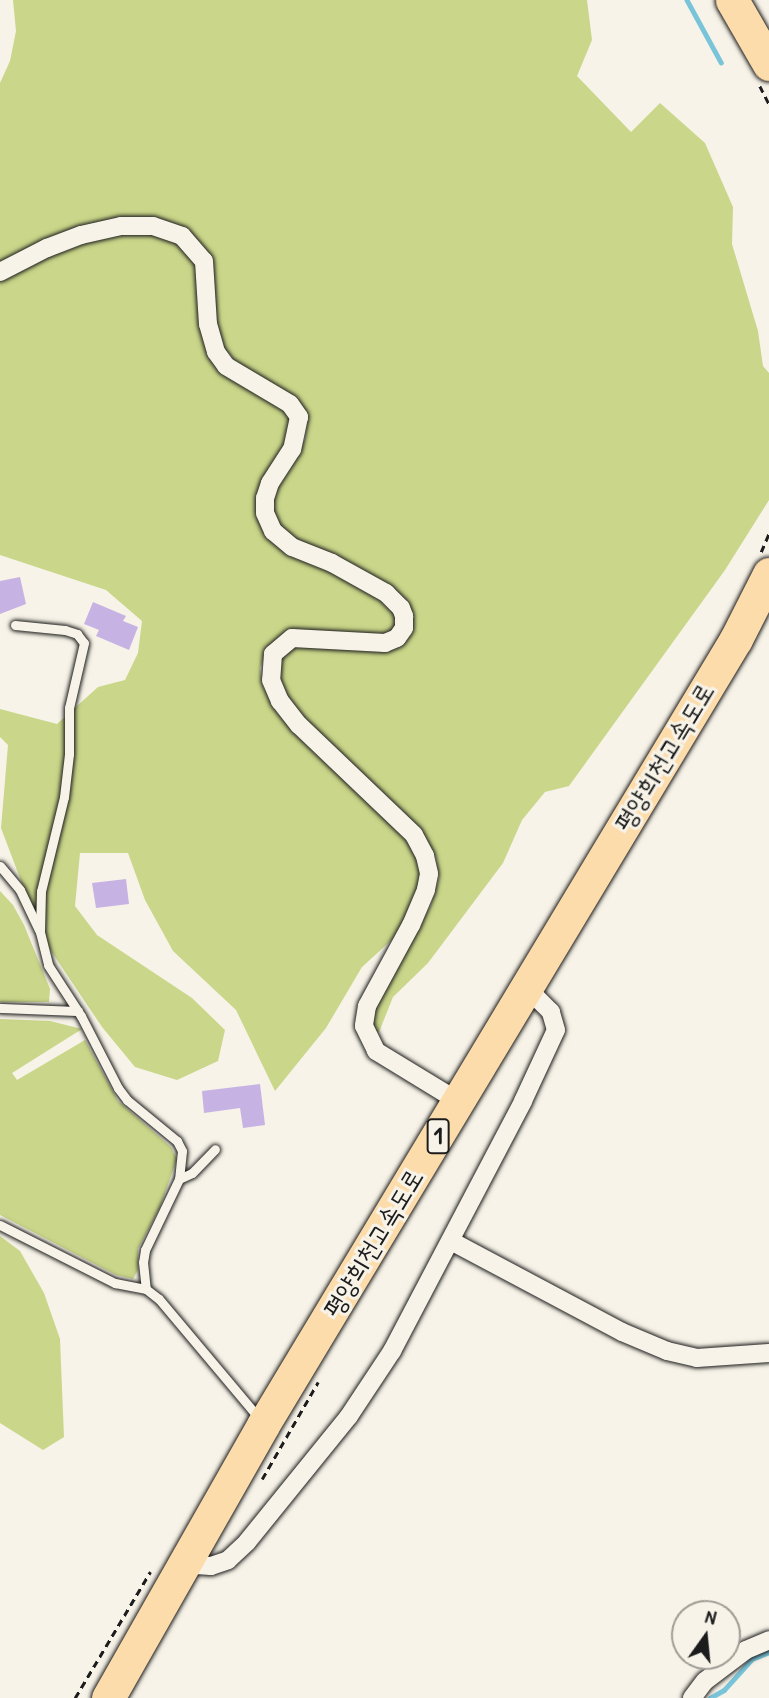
<!DOCTYPE html>
<meta charset="utf-8">
<style>
body{margin:0}
#map{position:relative;width:769px;height:1698px;overflow:hidden;background:#f7f3e8;font-family:"Patrick Hand","Poor Story",sans-serif}
div>[style]{position:absolute}
[style*='--x']{left:calc(var(--x)*1px);top:calc(var(--y)*1px);width:calc(var(--w)*1px);rotate:calc(var(--a)*1deg)}
.green>*{inset:0;background:#cad689}
.stream>*{height:4.5px;margin:-2.25px;padding:0 2.25px;transform-origin:2.25px;border-radius:2.25px;background:#7ac4da}
.building>*{inset:0;background:#c7b3e3}
.path>*{height:2.5px;margin-top:-1.25px;transform-origin:0;background:repeating-linear-gradient(90deg,#1c1c1c 0 7px,transparent 0 12px)}
.roads{filter:drop-shadow(0 0 2px #1c1c1c) drop-shadow(0 0 2px #1c1c1c)}
.service>*{height:9px;margin:-4.5px;padding:0 4.5px;transform-origin:4.5px;border-radius:4.5px;background:#f7f3e8}
.minor>*{height:18px;margin:-9px;padding:0 9px;transform-origin:9px;border-radius:9px;background:#f7f3e8}
.motorway>*{height:33px;margin:-16.5px;padding:0 16.5px;transform-origin:16.5px;border-radius:16.5px;background:#fddcac}
span{translate:-50% -50%;white-space:nowrap;text-align:center;line-height:1.15;-webkit-text-stroke:6px #f7f3e8;paint-order:stroke}
.shield-label span{padding:2px 5px;background:#f7f3e8;border:2px solid;border-radius:5px;-webkit-text-stroke-width:0}
.shield-label{font-size:24px;color:#1c1c1c;font-weight:700}
.street-label{font-size:26px;color:#1c1c1c}
.north{position:absolute;left:671px;top:1600px;width:70px;height:70px;box-sizing:border-box;background:#f7f3e8;border:2px solid #9f9d96;border-radius:50%;rotate:15deg;font-size:19px;font-weight:700;line-height:28px;text-align:center;color:#1c1c1c}
.north::after{content:'';display:block;margin:auto;width:24px;height:32px;background:#1c1c1c;clip-path:polygon(50% 0,100% 100%,50% 72%,0 100%)}
</style>
<div id="map">
<div class="green">
<div style="clip-path:polygon(13px 0,587px 0,592px 40px,577px 76px,631px 132px,660px 103px,705px 143px,733px 207px,732px 244px,758px 331px,763px 366px,769px 373px,769px 500px,725px 570px,569px 786px,545px 792px,522px 820px,503px 863px,428px 963px,393px 997px,379px 1032px,372px 1031px,373px 1012px,431px 905px,439px 878px,436px 857px,423px 837px,299px 716px,282px 691px,277px 673px,284px 650px,302px 642px,394px 648px,408px 639px,411px 626px,409px 611px,294px 542px,279px 527px,273px 509px,274px 492px,305px 439px,308px 416px,302px 405px,244px 370px,224px 348px,218px 333px,212px 259px,196px 239px,181px 227px,159px 220px,0 265px,0 83px,10px 61px,16px 31px)"></div>
<div style="clip-path:polygon(128px 231px,155px 233px,184px 245px,197px 263px,205px 339px,290px 418px,290px 441px,262px 525px,390px 606px,397px 617px,397px 626px,392px 633px,377px 636px,306px 630px,281px 636px,269px 646px,260px 668px,263px 687px,285px 722px,402px 834px,417px 853px,424px 874px,396px 936px,362px 967px,326px 1028px,275px 1091px,236px 1010px,173px 951px,145px 900px,128px 853px,80px 853px,75px 906px,97px 935px,192px 998px,225px 1030px,218px 1061px,177px 1080px,135px 1067px,102px 1027px,43px 939px,1px 828px,8px 745px,0 737px,0 709px,57px 724px,98px 687px,125px 680px,138px 653px,142px 621px,106px 590px,0 555px,0 276px,52px 251px)"></div>
<div style="clip-path:polygon(0 891px,13px 905px,24px 925px,50px 989px,49px 1002px,0 1002px)"></div>
<div style="clip-path:polygon(0 1019px,50px 1021px,82px 1029px,12px 1073px,17px 1080px,85px 1040px,118px 1101px,171px 1147px,177px 1159px,160px 1207px,138px 1249px,138px 1270px,133px 1279px,116px 1275px,0 1215px)"></div>
<div style="clip-path:polygon(0 1236px,20px 1251px,44px 1293px,60px 1339px,64px 1437px,43px 1450px,0 1423px)"></div>
</div>
<div class="stream">
<div style="--x:687;--y:0;--w:71;--a:61.3"></div>
<div style="--x:710;--y:1698;--w:16;--a:-30"></div>
<div style="--x:724;--y:1690;--w:42;--a:-47.9"></div>
<div style="--x:752;--y:1659;--w:18;--a:-22"></div>
</div>
<div class="building">
<div style="clip-path:polygon(20px 577px,26px 604px,0 614px,0 581px)"></div>
<div style="clip-path:polygon(93px 602px,126px 616px,123px 621px,138px 627px,129px 650px,96px 636px,99px 630px,84px 624px)"></div>
<div style="clip-path:polygon(126px 879px,129px 904px,96px 908px,92px 883px)"></div>
<div style="clip-path:polygon(260px 1084px,265px 1125px,243px 1128px,240px 1108px,204px 1113px,202px 1091px)"></div>
</div>
<div class="path">
<div style="--x:760;--y:86;--w:20;--a:63"></div>
<div style="--x:761;--y:552;--w:21;--a:-67"></div>
<div style="--x:262;--y:1479;--w:112;--a:-60"></div>
<div style="--x:75;--y:1698;--w:147;--a:-59.2"></div>
</div>
<div class="roads">
<div class="service">
<div style="--x:15;--y:625;--w:50;--a:5.7"></div>
<div style="--x:65;--y:630;--w:13;--a:18"></div>
<div style="--x:77;--y:634;--w:11;--a:52"></div>
<div style="--x:84;--y:643;--w:67;--a:103"></div>
<div style="--x:69;--y:708;--w:46;--a:90"></div>
<div style="--x:69;--y:754;--w:43;--a:96.6"></div>
<div style="--x:64;--y:797;--w:97;--a:103.7"></div>
<div style="--x:41;--y:891;--w:41;--a:91.4"></div>
<div style="--x:40;--y:932;--w:34;--a:76"></div>
<div style="--x:48;--y:965;--w:61;--a:57.1"></div>
<div style="--x:81;--y:1016;--w:81;--a:62.8"></div>
<div style="--x:118;--y:1088;--w:15;--a:53"></div>
<div style="--x:127;--y:1100;--w:65;--a:39.4"></div>
<div style="--x:177;--y:1141;--w:11;--a:63"></div>
<div style="--x:182;--y:1151;--w:28;--a:96"></div>
<div style="--x:179;--y:1179;--w:79;--a:115.6"></div>
<div style="--x:145;--y:1250;--w:12;--a:99"></div>
<div style="--x:143;--y:1262;--w:27;--a:84"></div>
<div style="--x:0;--y:866;--w:31;--a:50"></div>
<div style="--x:20;--y:890;--w:44;--a:64.6"></div>
<div style="--x:0;--y:1008;--w:78;--a:2.2"></div>
<div style="--x:179;--y:1179;--w:14;--a:-25"></div>
<div style="--x:192;--y:1173;--w:33;--a:-46"></div>
<div style="--x:0;--y:1225;--w:129;--a:26.8"></div>
<div style="--x:115;--y:1283;--w:32;--a:11"></div>
<div style="--x:146;--y:1289;--w:16;--a:38"></div>
<div style="--x:159;--y:1299;--w:154;--a:50"></div>
</div>
<div class="minor">
<div style="--x:0;--y:272;--w:53;--a:-27.1"></div>
<div style="--x:47;--y:248;--w:36;--a:-21"></div>
<div style="--x:81;--y:235;--w:41;--a:-12.7"></div>
<div style="--x:121;--y:226;--w:32;--a:0"></div>
<div style="--x:153;--y:226;--w:31;--a:19"></div>
<div style="--x:182;--y:236;--w:33;--a:49"></div>
<div style="--x:204;--y:261;--w:63;--a:86.4"></div>
<div style="--x:208;--y:324;--w:29;--a:74"></div>
<div style="--x:216;--y:352;--w:17;--a:54"></div>
<div style="--x:226;--y:366;--w:74;--a:30.7"></div>
<div style="--x:290;--y:404;--w:16;--a:55"></div>
<div style="--x:299;--y:417;--w:33;--a:102"></div>
<div style="--x:292;--y:449;--w:40;--a:122.9"></div>
<div style="--x:270;--y:483;--w:16;--a:108"></div>
<div style="--x:265;--y:498;--w:15;--a:90"></div>
<div style="--x:265;--y:513;--w:20;--a:66"></div>
<div style="--x:273;--y:531;--w:25;--a:40"></div>
<div style="--x:292;--y:547;--w:43;--a:21.8"></div>
<div style="--x:332;--y:563;--w:62;--a:29.1"></div>
<div style="--x:386;--y:593;--w:21;--a:45"></div>
<div style="--x:401;--y:608;--w:9;--a:69"></div>
<div style="--x:404;--y:616;--w:12;--a:90"></div>
<div style="--x:404;--y:628;--w:12;--a:125"></div>
<div style="--x:397;--y:638;--w:13;--a:157"></div>
<div style="--x:385;--y:643;--w:93;--a:-176.9"></div>
<div style="--x:292;--y:638;--w:25;--a:140"></div>
<div style="--x:273;--y:654;--w:26;--a:94"></div>
<div style="--x:271;--y:680;--w:23;--a:67"></div>
<div style="--x:280;--y:701;--w:31;--a:52"></div>
<div style="--x:299;--y:725;--w:159;--a:43.7"></div>
<div style="--x:414;--y:835;--w:24;--a:62"></div>
<div style="--x:425;--y:856;--w:18;--a:77"></div>
<div style="--x:429;--y:874;--w:16;--a:101"></div>
<div style="--x:426;--y:890;--w:38;--a:113"></div>
<div style="--x:411;--y:925;--w:92;--a:118.5"></div>
<div style="--x:367;--y:1006;--w:20;--a:99"></div>
<div style="--x:364;--y:1026;--w:28;--a:64"></div>
<div style="--x:376;--y:1051;--w:96;--a:31.4"></div>
<div style="--x:451;--y:1241;--w:194;--a:28"></div>
<div style="--x:622;--y:1332;--w:49;--a:22.9"></div>
<div style="--x:667;--y:1351;--w:31;--a:13"></div>
<div style="--x:697;--y:1358;--w:72;--a:-4"></div>
<div style="--x:196;--y:1565;--w:15;--a:4"></div>
<div style="--x:211;--y:1566;--w:18;--a:-19"></div>
<div style="--x:228;--y:1560;--w:26;--a:-43"></div>
<div style="--x:247;--y:1542;--w:162;--a:-51"></div>
<div style="--x:349;--y:1416;--w:78;--a:-56.5"></div>
<div style="--x:392;--y:1351;--w:282;--a:-62.3"></div>
<div style="--x:523;--y:1101;--w:78;--a:-65.1"></div>
<div style="--x:556;--y:1030;--w:19;--a:-106"></div>
<div style="--x:551;--y:1012;--w:20;--a:-135"></div>
<div style="--x:692;--y:1698;--w:21;--a:-53"></div>
<div style="--x:705;--y:1681;--w:51;--a:-37.1"></div>
<div style="--x:746;--y:1650;--w:25;--a:-23"></div>
</div>
<div class="motorway">
<div style="--x:732;--y:0;--w:74;--a:60"></div>
<div style="--x:108;--y:1698;--w:314;--a:-60.4"></div>
<div style="--x:263;--y:1425;--w:917;--a:-58.96"></div>
<div style="--x:736;--y:639;--w:73;--a:-63.1"></div>
</div>
</div>
<div class="shield-label">
<span style="left:438px;top:1136px">1</span>
</div>
<div class="street-label">
<span style="left:664px;top:757px;rotate:-59deg">평양희천고속도로</span>
<span style="left:373px;top:1243px;rotate:-59deg">평양희천고속도로</span>
</div>
<div class="north">N</div>
</div>
